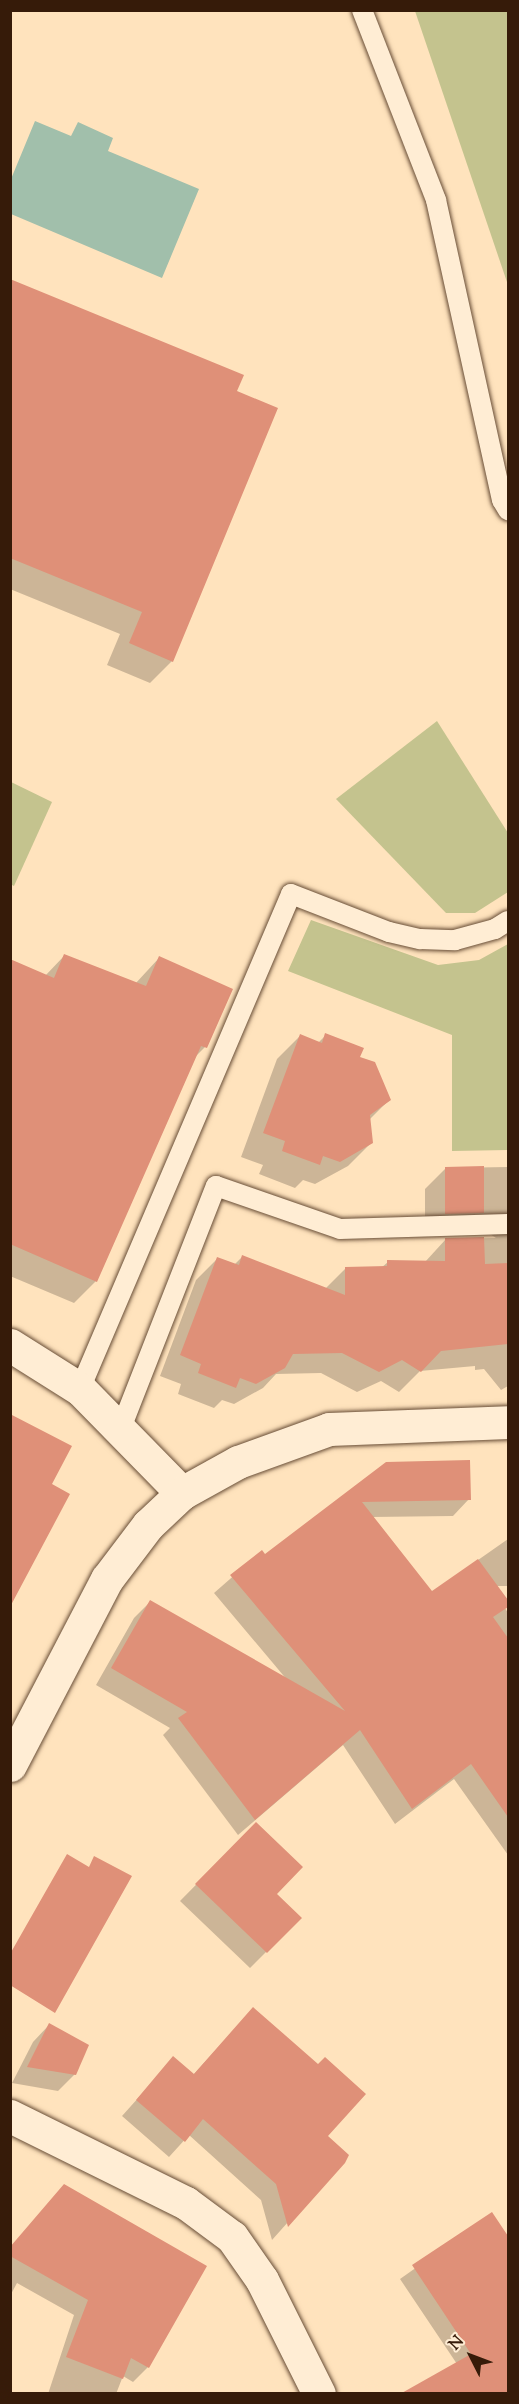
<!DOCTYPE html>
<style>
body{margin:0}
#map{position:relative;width:519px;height:2404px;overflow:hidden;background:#ffe3bd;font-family:"Sorts Mill Goudy",serif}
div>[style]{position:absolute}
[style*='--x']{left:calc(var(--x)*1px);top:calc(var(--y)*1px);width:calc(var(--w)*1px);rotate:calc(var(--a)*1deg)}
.green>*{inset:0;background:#c4c38e}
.water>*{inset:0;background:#a1bfab}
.shadow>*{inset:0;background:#0003}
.building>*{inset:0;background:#df9078}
.roads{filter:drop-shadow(0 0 2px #684d36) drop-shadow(0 0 2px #684d36)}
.lane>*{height:20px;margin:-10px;padding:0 10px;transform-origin:10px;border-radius:10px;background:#ffedd4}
.street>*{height:33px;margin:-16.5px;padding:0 16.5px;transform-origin:16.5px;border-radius:16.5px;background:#ffedd4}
.secondary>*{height:33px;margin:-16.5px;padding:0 16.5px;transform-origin:16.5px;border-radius:16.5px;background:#ffedd4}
span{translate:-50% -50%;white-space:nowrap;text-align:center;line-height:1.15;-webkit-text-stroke:5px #ffedd4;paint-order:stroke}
.frame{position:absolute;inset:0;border:12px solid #361b09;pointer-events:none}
.north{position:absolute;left:441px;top:2326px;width:60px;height:60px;-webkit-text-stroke:4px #ffedd4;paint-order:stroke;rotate:312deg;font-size:16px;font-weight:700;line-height:24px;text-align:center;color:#361b09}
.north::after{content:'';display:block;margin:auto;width:21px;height:27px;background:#361b09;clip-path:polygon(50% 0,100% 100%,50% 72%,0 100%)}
</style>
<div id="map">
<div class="green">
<div style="clip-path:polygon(415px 11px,508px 11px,508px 285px)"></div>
<div style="clip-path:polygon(437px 721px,508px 833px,508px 892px,475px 913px,446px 913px,336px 799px)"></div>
<div style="clip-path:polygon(11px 782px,52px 802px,14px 886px,10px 884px)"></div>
<div style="clip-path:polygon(311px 920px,438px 965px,479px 960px,508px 944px,508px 1150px,452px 1151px,452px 1035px,288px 971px)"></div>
</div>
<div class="water">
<div style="clip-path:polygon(35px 121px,71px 136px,78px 122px,113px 138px,108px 151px,199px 189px,162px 278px,11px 214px,11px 179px)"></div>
</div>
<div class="shadow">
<div style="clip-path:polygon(10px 280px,235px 391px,172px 661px,150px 683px,107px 665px,120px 634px,10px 589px)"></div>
<div style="clip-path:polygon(64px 956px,135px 984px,159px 958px,205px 1047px,194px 1058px,96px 1281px,74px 1303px,10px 1276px,10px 961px,45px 976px)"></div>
<div style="clip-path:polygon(326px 1035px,358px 1058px,389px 1100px,369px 1120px,372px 1142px,348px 1166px,315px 1184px,303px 1180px,295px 1188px,259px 1174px,263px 1165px,241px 1157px,277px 1059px,300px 1036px,318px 1043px)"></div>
<div style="clip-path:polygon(508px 1167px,508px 1386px,501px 1390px,484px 1369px,475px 1370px,475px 1366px,420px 1371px,399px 1392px,381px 1381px,357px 1392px,321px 1373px,276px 1374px,263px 1388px,234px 1404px,222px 1400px,214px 1408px,178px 1394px,181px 1384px,160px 1376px,196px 1280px,217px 1259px,234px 1265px,242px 1257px,325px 1289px,345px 1269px,381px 1268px,388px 1262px,425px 1262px,446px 1239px,496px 1238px,487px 1232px,425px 1234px,425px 1189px,446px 1168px)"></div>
<div style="clip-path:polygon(386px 1463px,469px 1499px,453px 1516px,372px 1517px,431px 1593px,508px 1539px,508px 1586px,496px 1586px,508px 1603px,505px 1608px,508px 1613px,508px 1855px,454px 1779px,395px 1824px,343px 1745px,238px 1835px,163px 1735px,170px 1728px,96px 1685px,134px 1618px,150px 1602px,288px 1681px,214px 1593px,261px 1552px,265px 1556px)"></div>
<div style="clip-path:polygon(256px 1824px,275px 1894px,300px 1918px,250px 1968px,180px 1901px)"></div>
<div style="clip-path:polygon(253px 2009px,318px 2065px,326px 2136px,347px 2156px,272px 2240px,261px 2200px,189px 2135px,169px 2157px,122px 2116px,174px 2058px,193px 2075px)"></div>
<div style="clip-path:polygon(49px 2025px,75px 2074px,58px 2091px,12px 2083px,33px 2042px)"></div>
<div style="clip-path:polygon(492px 2214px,508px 2239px,508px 2394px,419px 2394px,457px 2364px,400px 2279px)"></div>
<div style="clip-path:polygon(10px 2247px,205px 2267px,148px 2367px,133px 2382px,123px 2376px,116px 2394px,48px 2394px,74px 2315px,17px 2283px,10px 2296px)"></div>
</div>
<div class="building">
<div style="clip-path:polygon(10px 279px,244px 375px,237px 391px,278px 408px,173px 662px,129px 643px,142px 612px,10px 558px)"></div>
<div style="clip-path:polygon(64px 954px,146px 986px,159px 956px,233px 989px,207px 1048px,201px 1046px,97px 1282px,10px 1244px,10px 959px,54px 978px)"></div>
<div style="clip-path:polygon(325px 1033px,364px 1048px,360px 1057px,375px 1062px,391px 1100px,370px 1115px,373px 1143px,340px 1162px,323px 1156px,320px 1165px,282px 1151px,285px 1141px,263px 1133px,300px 1034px,322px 1043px)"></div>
<div style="clip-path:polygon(484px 1166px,484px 1213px,445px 1214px,445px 1167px)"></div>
<div style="clip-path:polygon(484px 1237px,485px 1264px,508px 1263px,508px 1344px,441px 1351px,421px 1372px,402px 1360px,379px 1372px,342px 1353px,293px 1354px,285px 1368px,256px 1384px,240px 1378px,236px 1388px,198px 1373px,201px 1364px,180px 1355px,217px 1257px,239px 1265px,242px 1255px,345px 1295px,345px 1267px,387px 1266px,387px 1260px,445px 1261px,445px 1238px)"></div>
<div style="clip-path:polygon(10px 1414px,72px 1446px,52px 1484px,70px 1494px,10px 1607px)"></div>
<div style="clip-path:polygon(470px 1460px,471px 1500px,362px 1502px,432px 1591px,478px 1559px,508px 1600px,508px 1607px,493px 1617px,508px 1638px,508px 1817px,471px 1764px,412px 1809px,360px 1730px,255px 1820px,178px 1718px,187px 1712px,111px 1668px,150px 1600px,345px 1711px,230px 1575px,262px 1550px,265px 1554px,386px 1462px)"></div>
<div style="clip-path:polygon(256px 1822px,303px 1867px,277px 1894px,302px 1918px,267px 1953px,195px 1884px)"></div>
<div style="clip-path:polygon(67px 1854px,89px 1867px,94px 1856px,132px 1876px,55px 2013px,10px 1985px,10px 1954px)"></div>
<div style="clip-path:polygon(253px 2007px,318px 2064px,325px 2057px,366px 2094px,328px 2136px,349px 2155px,345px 2163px,288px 2227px,276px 2184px,203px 2119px,185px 2142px,136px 2100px,173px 2056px,194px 2074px)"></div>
<div style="clip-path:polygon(49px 2023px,89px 2045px,76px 2075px,27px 2067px)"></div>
<div style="clip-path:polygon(64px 2184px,207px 2266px,149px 2368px,131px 2358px,123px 2379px,66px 2357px,88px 2300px,10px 2256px,10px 2247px)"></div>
<div style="clip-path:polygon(492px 2212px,508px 2236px,508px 2394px,400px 2394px,471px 2354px,412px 2265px)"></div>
</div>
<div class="roads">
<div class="lane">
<div style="--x:362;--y:10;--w:204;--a:68.7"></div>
<div style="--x:436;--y:200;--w:307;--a:77.6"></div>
<div style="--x:502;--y:500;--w:12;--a:59"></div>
<div style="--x:80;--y:1389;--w:538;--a:-66.91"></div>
<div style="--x:291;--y:894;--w:105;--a:21.2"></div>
<div style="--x:389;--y:932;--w:32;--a:13"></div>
<div style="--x:420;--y:939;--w:35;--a:2"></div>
<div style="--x:455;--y:940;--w:41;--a:-15.4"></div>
<div style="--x:495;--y:929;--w:15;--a:-32"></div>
<div style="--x:121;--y:1428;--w:260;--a:-68.6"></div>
<div style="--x:216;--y:1186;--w:131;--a:19.1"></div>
<div style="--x:340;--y:1229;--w:168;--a:-1.7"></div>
</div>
<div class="street">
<div style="--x:10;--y:1345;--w:83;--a:32.2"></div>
<div style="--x:80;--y:1389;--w:146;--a:45.6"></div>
</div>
<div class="secondary">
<div style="--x:10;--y:1765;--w:210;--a:-62.5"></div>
<div style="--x:107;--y:1579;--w:68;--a:-52.8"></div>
<div style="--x:148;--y:1525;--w:47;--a:-43.3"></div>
<div style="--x:182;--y:1493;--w:64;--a:-29"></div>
<div style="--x:238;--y:1462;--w:97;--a:-19.9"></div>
<div style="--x:329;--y:1429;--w:179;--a:-2.2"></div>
<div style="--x:10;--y:2116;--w:196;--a:26.3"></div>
<div style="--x:186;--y:2203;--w:57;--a:36.5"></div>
<div style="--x:232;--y:2237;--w:52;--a:55.1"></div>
<div style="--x:262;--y:2280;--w:127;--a:63.4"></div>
</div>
</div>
<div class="frame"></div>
<div class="north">N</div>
</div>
